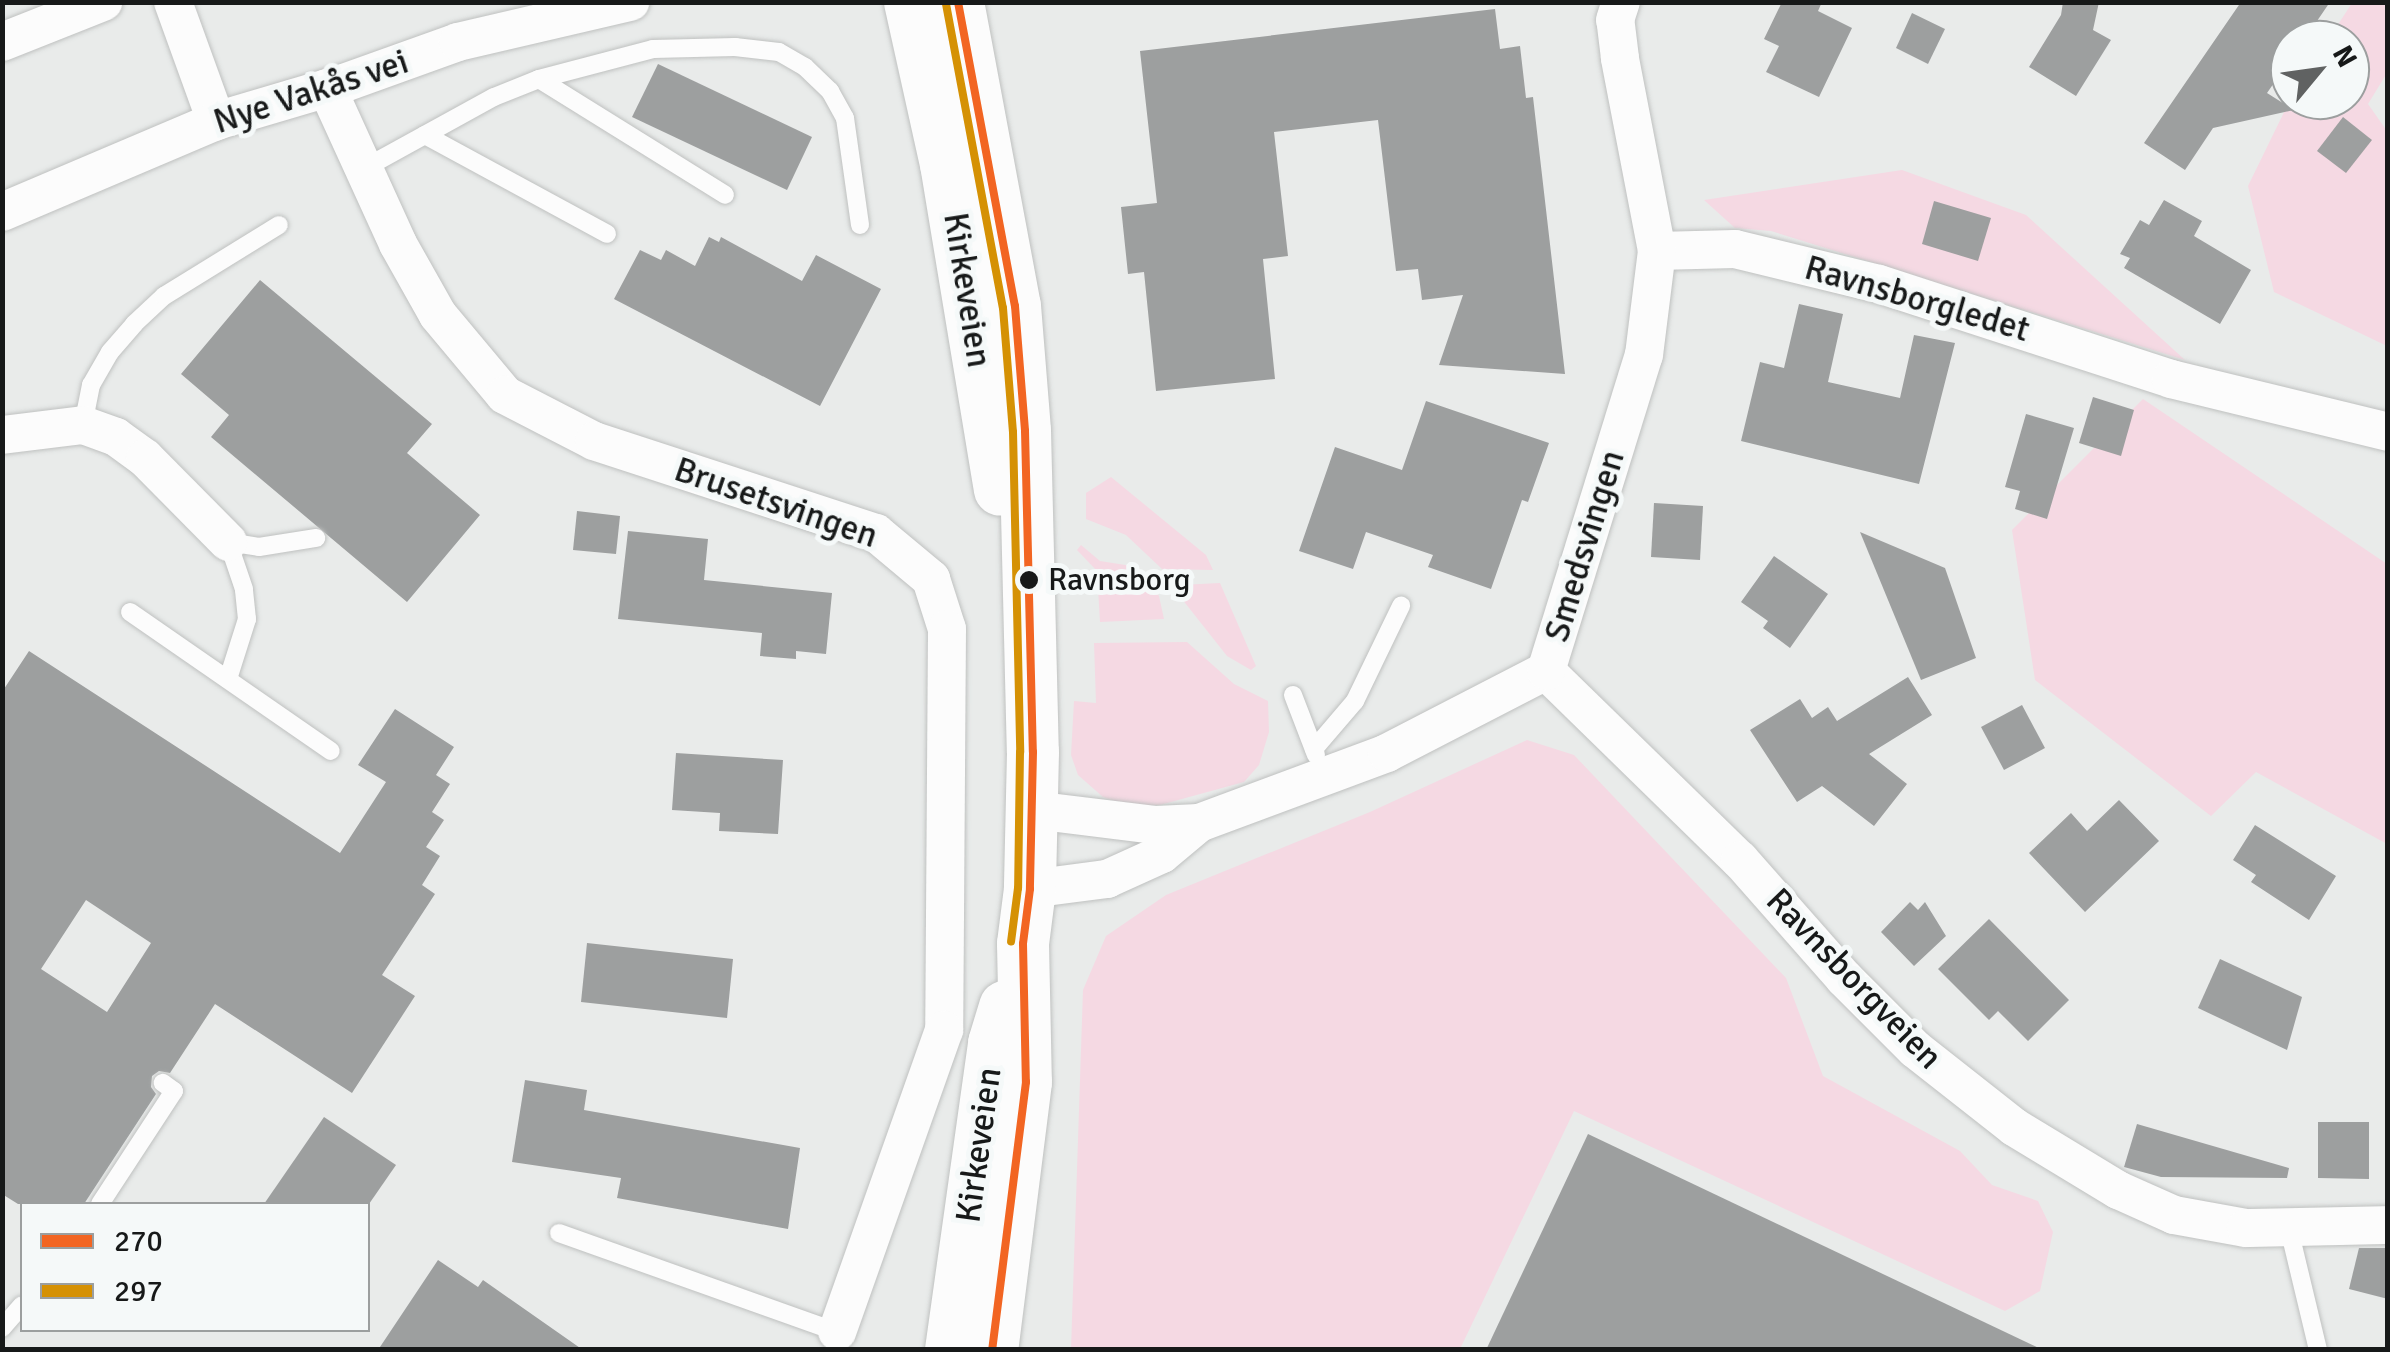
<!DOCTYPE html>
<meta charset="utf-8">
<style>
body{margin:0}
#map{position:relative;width:2390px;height:1352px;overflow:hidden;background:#e9ebea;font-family:Signika,sans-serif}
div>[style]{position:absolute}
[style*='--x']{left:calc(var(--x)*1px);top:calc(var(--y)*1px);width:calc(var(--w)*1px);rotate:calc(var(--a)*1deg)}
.green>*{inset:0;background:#f5d9e3}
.building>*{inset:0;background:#9d9f9f}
.roads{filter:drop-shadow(0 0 2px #bfc1c0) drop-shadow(0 0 2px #bfc1c0)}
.lane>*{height:18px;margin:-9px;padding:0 9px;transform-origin:9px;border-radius:9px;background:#fcfcfc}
.street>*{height:38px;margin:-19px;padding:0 19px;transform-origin:19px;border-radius:19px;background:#fcfcfc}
.secondary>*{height:52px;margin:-26px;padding:0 26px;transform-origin:26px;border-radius:26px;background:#fcfcfc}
.bus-1>*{height:8px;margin:-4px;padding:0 4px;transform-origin:4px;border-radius:4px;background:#f26522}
.bus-2>*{height:8px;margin:-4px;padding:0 4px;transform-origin:4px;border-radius:4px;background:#d59104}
.dots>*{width:28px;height:28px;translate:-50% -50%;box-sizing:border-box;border:5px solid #f5f9f9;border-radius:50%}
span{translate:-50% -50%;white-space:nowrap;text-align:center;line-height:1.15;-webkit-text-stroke:10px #f5f9f9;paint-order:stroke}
.bus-label{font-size:32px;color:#171919}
.left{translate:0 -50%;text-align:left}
.street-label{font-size:35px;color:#171919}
.frame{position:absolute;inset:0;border:5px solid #171919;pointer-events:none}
.legend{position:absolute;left:20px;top:1202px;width:350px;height:130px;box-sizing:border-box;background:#f5f9f9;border:2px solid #9c9f9f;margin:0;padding:12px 18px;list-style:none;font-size:30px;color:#171919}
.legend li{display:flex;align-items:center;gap:20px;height:50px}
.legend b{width:50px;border:2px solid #9c9f9f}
.north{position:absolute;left:2270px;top:20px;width:100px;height:100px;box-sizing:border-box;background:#f5f9f9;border:2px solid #9c9f9f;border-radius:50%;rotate:61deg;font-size:28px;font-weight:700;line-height:40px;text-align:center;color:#171919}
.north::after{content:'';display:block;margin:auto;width:35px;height:45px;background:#606262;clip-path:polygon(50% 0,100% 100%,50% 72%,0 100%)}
</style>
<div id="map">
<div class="green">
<div style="clip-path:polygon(2352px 3px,2387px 3px,2387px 73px,2368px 104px,2387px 131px,2387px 346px,2274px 292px,2248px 186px,2290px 100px,2350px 100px,2350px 40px,2328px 40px)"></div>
<div style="clip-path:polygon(1902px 170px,2026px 215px,2185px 360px,1771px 231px,1735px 228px,1704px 200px)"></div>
<div style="clip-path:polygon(2143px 399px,2387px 564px,2387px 844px,2256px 772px,2211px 816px,2035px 680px,2012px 530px)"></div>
<div style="clip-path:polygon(1111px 477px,1206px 555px,1213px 570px,1162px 569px,1126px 535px,1086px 519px,1086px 493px)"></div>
<div style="clip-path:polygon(1081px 545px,1100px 561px,1138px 567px,1159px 596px,1164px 619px,1100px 622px,1097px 571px,1077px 550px)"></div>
<div style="clip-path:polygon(1220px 583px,1256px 666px,1251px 670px,1227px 656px,1178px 594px,1181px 585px)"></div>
<div style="clip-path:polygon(1187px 642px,1234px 684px,1268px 701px,1269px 732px,1259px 765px,1244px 782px,1160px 805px,1128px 806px,1103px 797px,1078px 775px,1071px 755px,1074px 701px,1096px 703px,1094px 643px)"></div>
<div style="clip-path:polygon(1527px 740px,1574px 755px,1786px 978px,1823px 1076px,1960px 1151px,1992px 1185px,2038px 1201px,2053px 1232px,2040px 1291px,2005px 1311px,1574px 1111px,1460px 1349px,1071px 1349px,1083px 990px,1106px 936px,1166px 895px,1370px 812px)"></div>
</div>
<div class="building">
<div style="clip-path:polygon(1782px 2px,1822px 2px,1818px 11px,1852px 28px,1819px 97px,1766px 72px,1779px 46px,1764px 39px)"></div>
<div style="clip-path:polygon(2063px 2px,2099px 2px,2093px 30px,2111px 40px,2076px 96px,2029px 67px,2061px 15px)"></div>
<div style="clip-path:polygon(2241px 2px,2330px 2px,2304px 40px,2290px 40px,2290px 60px,2267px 93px,2294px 110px,2213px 128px,2185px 170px,2144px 143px)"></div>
<div style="clip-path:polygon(1495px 9px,1500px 49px,1520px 46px,1526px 98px,1533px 97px,1565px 374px,1439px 365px,1463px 295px,1422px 300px,1418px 269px,1396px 271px,1378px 120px,1274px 132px,1288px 256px,1263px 259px,1275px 379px,1156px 391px,1144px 272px,1128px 274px,1121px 207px,1157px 203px,1140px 51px)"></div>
<div style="clip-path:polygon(1912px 13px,1945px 29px,1928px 64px,1896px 48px)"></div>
<div style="clip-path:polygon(658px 64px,812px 137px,787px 190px,632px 117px)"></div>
<div style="clip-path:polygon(2343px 117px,2372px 140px,2346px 173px,2317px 151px)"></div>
<div style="clip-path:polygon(2164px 200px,2202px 221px,2194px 236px,2251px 270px,2220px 324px,2124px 268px,2130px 258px,2120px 254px,2140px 220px,2149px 225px)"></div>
<div style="clip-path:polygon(1934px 201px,1991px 218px,1978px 261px,1922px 244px)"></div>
<div style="clip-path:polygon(709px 237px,719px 242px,721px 237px,802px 281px,816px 255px,881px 289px,820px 406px,614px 299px,640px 250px,661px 260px,666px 250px,695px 266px)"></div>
<div style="clip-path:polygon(260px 280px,432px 424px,407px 453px,480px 515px,407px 602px,211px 437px,229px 415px,181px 374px)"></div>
<div style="clip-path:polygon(1799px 304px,1843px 314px,1828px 382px,1900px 398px,1914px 335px,1955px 343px,1919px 484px,1741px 441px,1760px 362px,1784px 368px)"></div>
<div style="clip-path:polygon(2093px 397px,2134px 410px,2121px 456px,2079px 443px)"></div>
<div style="clip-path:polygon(1426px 401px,1549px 443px,1528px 502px,1522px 500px,1491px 589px,1428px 567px,1433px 555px,1366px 532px,1353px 569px,1299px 551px,1335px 447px,1402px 470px)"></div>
<div style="clip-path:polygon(2026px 414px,2074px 428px,2047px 519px,2015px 509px,2020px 491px,2005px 487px)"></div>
<div style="clip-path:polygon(1654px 503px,1703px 506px,1700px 560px,1651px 557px)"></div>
<div style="clip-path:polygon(577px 511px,620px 516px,616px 554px,573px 550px)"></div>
<div style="clip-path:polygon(628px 531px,708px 539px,704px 580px,832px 593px,826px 654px,796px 651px,796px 659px,760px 656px,762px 633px,618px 619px)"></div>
<div style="clip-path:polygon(1860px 532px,1945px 568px,1976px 658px,1921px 680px)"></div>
<div style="clip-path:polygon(1774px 556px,1828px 594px,1790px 648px,1763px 628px,1768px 621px,1741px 602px)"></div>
<div style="clip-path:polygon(evenodd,29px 651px,340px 853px,386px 782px,358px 765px,395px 709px,454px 747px,436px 775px,450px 784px,432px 812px,444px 820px,426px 847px,440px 856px,422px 885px,435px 894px,382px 975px,415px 996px,352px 1093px,215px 1004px,170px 1073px,159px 1071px,152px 1076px,151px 1087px,156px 1094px,84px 1204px,18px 1204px,2px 1194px,2px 692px,29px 651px,86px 900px,151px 943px,107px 1012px,41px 969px,86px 900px)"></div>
<div style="clip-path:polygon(1908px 677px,1932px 715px,1869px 754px,1907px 784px,1874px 826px,1822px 786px,1797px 802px,1750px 730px,1800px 699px,1812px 718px,1828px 707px,1837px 721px)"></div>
<div style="clip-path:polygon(2022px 705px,2045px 748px,2004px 770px,1981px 727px)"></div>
<div style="clip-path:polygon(676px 753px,783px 760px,778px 834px,719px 831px,720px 813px,672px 810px)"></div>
<div style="clip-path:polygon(2119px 800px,2159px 841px,2085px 912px,2029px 853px,2071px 813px,2087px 831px)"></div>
<div style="clip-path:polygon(2255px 825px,2336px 876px,2309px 920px,2251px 882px,2256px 875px,2233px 860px)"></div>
<div style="clip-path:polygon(1910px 902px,1918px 910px,1925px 902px,1946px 936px,1914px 966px,1881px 932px)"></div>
<div style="clip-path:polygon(1989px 919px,2069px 1000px,2028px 1041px,1998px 1011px,1989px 1020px,1938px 969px)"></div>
<div style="clip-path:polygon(587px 943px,733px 959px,727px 1018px,581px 1002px)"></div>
<div style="clip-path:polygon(2220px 959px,2302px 997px,2287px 1050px,2198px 1008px)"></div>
<div style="clip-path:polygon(525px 1080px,587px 1090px,584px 1110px,800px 1148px,788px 1229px,617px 1198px,621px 1178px,512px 1162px)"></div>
<div style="clip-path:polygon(324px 1117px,396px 1165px,369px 1204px,264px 1204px)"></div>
<div style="clip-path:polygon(2318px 1122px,2369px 1122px,2369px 1179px,2318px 1178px)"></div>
<div style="clip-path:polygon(2137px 1124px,2289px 1168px,2287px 1178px,2161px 1177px,2124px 1167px)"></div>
<div style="clip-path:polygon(1588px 1134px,2043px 1350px,1486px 1350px)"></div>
<div style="clip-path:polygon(2359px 1248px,2388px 1248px,2388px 1299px,2349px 1289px)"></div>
<div style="clip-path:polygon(438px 1260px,478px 1287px,483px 1280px,583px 1350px,378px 1350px)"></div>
</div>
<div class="roads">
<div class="lane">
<div style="--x:539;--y:79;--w:219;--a:31.9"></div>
<div style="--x:425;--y:135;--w:207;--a:28.5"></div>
<div style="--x:363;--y:169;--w:149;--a:-28.8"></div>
<div style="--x:494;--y:97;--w:48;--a:-21.8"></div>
<div style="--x:539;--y:79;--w:118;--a:-14.7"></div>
<div style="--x:653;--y:49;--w:82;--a:-1.4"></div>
<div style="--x:735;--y:47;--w:44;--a:6.5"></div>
<div style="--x:779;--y:52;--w:30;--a:30"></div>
<div style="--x:805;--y:67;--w:35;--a:44"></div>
<div style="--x:830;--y:91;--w:31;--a:61"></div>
<div style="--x:845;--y:118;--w:108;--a:82"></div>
<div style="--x:83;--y:425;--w:41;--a:-78.7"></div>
<div style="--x:91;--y:385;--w:38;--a:-60"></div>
<div style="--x:110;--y:352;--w:37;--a:-49"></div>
<div style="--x:134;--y:324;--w:41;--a:-43"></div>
<div style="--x:164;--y:296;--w:135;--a:-31.7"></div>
<div style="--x:130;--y:612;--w:244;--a:34.7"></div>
<div style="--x:228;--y:679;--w:63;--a:-72.4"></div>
<div style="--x:247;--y:619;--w:30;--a:-96"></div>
<div style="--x:244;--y:589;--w:50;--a:-108.8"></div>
<div style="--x:228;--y:542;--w:31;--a:9"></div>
<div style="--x:259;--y:547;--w:58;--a:-9"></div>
<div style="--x:1293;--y:695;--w:64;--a:69"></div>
<div style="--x:1314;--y:749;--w:63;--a:-49.5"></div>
<div style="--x:1355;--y:701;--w:106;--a:-64.2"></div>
<div style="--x:100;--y:1204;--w:135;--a:-56.8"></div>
<div style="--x:174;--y:1091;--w:14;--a:-144"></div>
<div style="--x:2289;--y:1229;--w:124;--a:76.5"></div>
<div style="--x:559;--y:1233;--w:295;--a:19.6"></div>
<div style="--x:2;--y:1328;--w:30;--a:-49"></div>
</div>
<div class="street">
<div style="--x:173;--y:2;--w:127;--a:70.1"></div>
<div style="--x:2;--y:42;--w:109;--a:-21.6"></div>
<div style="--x:327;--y:88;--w:171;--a:65.5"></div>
<div style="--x:398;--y:244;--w:81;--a:60.6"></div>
<div style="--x:438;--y:315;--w:104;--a:50.1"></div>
<div style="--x:505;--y:395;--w:100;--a:27.3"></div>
<div style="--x:594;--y:441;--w:297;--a:18.1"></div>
<div style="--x:876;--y:533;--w:72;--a:39.9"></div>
<div style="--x:931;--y:579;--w:52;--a:72.3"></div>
<div style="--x:947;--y:629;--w:401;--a:90.4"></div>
<div style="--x:944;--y:1030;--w:320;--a:109.5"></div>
<div style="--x:2;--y:212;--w:233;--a:-23"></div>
<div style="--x:216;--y:121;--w:134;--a:-16.5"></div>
<div style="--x:344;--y:83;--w:121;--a:-19.8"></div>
<div style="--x:458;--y:42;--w:177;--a:-13.1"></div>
<div style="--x:1657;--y:251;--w:78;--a:-1.5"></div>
<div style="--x:1735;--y:249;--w:148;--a:13.7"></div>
<div style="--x:1879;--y:284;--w:307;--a:18"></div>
<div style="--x:2171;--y:379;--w:223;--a:13.7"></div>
<div style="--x:2;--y:435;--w:82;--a:-7"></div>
<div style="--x:83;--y:425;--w:35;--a:20"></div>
<div style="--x:116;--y:437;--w:36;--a:36"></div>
<div style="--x:145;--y:458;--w:118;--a:45.3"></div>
<div style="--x:1546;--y:671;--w:271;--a:44.3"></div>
<div style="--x:1740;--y:860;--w:157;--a:48.6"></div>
<div style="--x:1844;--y:978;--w:100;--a:45"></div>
<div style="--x:1915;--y:1049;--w:126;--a:38.2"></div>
<div style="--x:2014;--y:1127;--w:122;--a:31.2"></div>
<div style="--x:2118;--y:1190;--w:61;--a:24.1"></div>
<div style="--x:2174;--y:1215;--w:73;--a:10.2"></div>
<div style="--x:2246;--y:1228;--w:142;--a:-1.2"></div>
<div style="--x:1033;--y:810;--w:124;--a:7"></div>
<div style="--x:1156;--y:825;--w:43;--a:-2.7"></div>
<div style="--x:1199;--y:823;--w:201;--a:-20.4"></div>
<div style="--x:1387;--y:753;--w:179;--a:-27.3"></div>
<div style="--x:1546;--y:671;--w:331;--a:-72.8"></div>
<div style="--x:1644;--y:355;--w:105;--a:-82.9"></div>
<div style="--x:1657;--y:251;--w:197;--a:-100.9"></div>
<div style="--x:1620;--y:58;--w:38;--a:-97"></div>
<div style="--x:1615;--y:20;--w:19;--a:-72"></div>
<div style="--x:1030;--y:889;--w:78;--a:-7.4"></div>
<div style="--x:1107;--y:879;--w:60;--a:-24.4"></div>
<div style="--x:1162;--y:854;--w:48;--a:-40"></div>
</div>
<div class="secondary">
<div style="--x:910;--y:2;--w:166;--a:77.5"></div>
<div style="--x:946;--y:164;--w:330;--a:80.6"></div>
<div style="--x:958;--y:2;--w:309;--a:79.4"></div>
<div style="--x:1015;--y:306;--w:125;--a:85.4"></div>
<div style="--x:1025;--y:431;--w:321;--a:88.6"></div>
<div style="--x:1033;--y:752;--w:137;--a:91.3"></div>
<div style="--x:1030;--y:889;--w:55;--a:97.3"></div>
<div style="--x:1023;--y:944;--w:138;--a:88.8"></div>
<div style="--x:1026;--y:1082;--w:270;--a:97.2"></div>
<div style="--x:951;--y:1350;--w:310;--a:-82"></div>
<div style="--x:994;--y:1043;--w:38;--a:-73"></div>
</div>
</div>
<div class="bus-1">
<div style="--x:958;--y:2;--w:309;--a:79.4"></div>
<div style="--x:1015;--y:306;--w:125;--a:85.4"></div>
<div style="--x:1025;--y:431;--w:321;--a:88.6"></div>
<div style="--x:1033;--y:752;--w:137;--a:91.3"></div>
<div style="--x:1030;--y:889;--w:55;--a:97.3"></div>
<div style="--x:1023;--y:944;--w:138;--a:88.8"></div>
<div style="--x:1026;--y:1082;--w:270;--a:97.2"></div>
</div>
<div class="bus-2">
<div style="--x:946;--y:4;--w:309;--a:79.4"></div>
<div style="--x:1003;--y:308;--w:124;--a:85.4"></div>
<div style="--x:1013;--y:432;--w:320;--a:88.7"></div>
<div style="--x:1020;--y:752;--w:136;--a:90.8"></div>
<div style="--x:1018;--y:888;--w:54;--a:97.4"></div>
</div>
<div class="dots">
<div style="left:1029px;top:580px;background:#171919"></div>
</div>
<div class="bus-label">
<span class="left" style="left:1048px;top:580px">Ravnsborg</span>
</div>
<div class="street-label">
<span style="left:311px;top:92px;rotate:-18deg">Nye Vakås vei</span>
<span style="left:967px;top:290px;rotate:81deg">Kirkeveien</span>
<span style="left:1917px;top:299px;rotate:16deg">Ravnsborgledet</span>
<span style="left:776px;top:503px;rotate:19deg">Brusetsvingen</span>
<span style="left:1585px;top:546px;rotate:-73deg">Smedsvingen</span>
<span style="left:1854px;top:979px;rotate:46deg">Ravnsborgveien</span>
<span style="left:979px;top:1145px;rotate:-82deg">Kirkeveien</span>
</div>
<div class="frame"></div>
<ul class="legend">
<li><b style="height:12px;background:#f26522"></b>270</li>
<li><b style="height:12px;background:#d59104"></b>297</li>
</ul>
<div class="north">N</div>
</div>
